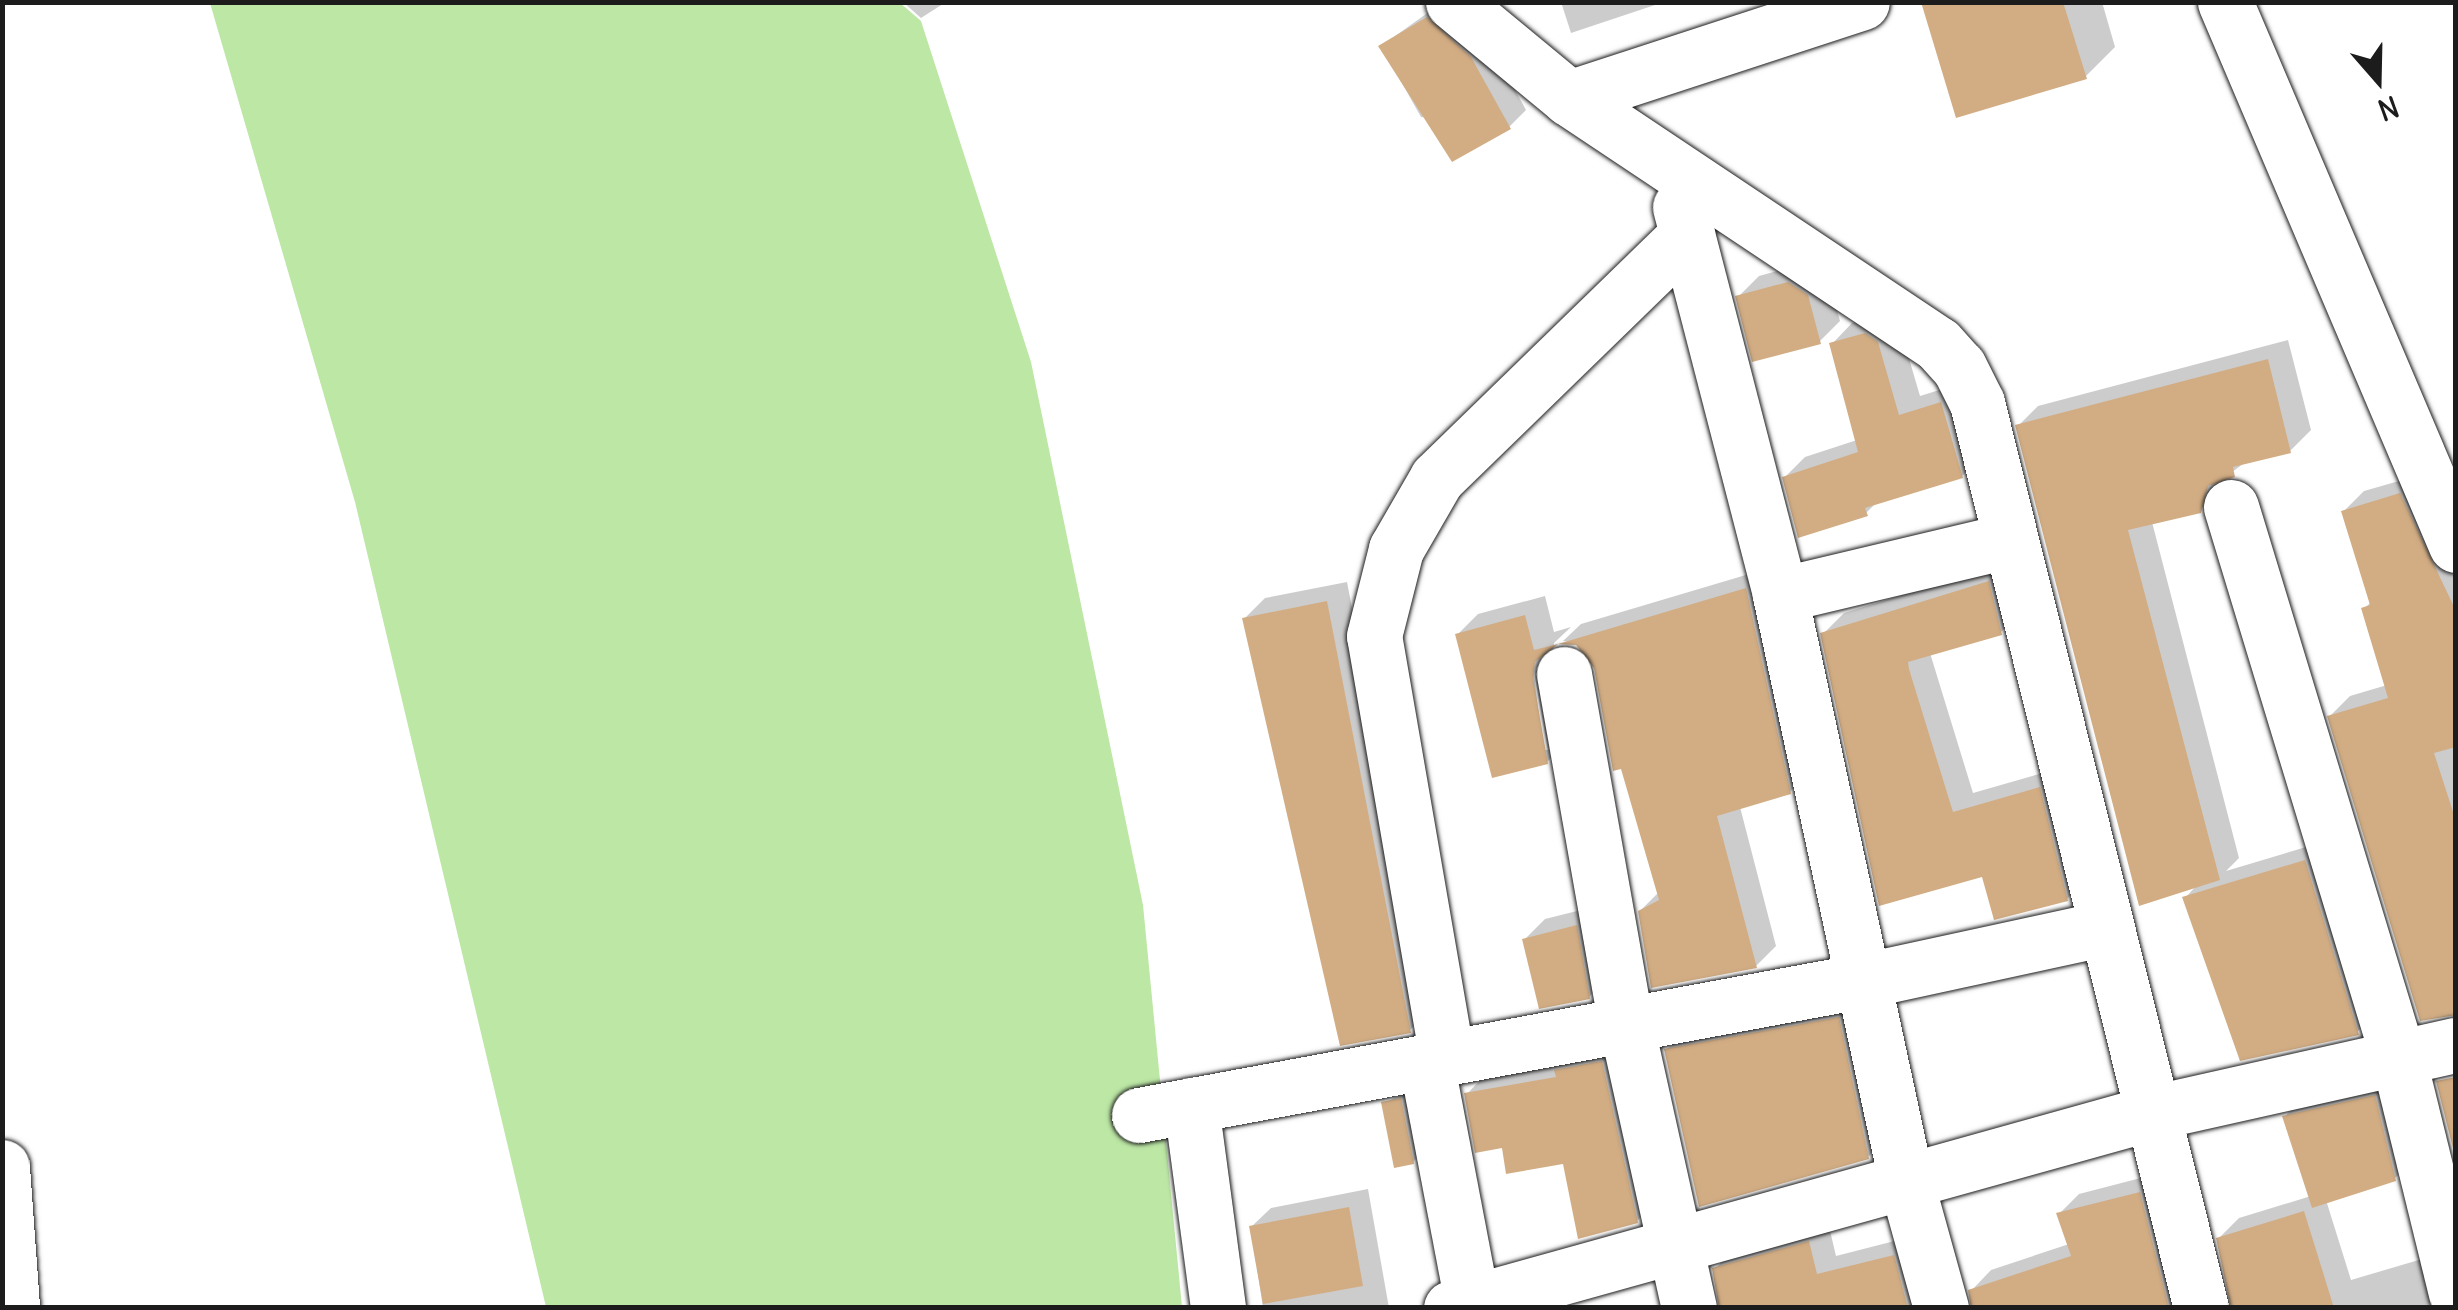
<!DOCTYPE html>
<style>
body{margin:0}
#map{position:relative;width:2458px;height:1310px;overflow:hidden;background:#fff;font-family:Delius,sans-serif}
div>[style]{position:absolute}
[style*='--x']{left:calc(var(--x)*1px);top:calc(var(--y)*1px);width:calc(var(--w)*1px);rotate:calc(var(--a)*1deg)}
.green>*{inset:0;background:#bce7a5}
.shadow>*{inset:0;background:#0003}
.building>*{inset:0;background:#d2ad84}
.roads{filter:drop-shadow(0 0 2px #1c1c1c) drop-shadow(0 0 2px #1c1c1c)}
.minor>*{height:55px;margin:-27.5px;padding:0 27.5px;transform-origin:27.5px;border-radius:27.5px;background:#fff}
span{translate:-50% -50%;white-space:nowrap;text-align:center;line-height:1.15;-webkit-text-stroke:8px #fff;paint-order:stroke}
.frame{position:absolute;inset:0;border:5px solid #1c1c1c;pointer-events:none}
.north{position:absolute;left:2328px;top:30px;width:100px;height:100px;-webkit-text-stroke:8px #fff;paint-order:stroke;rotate:160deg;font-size:28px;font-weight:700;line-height:40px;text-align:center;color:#1c1c1c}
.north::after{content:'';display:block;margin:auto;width:35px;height:45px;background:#1c1c1c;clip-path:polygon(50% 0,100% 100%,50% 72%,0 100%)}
</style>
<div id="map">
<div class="green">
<div style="clip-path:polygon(899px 2px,921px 21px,1031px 362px,1143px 905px,1182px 1307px,546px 1307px,355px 502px,210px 3px)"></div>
</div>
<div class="shadow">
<div style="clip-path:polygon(903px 2px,946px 2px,921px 18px)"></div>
<div style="clip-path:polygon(1443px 2px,1488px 40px,1526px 110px,1509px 127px,1421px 117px,1381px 46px)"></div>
<div style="clip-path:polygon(1561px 2px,1664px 2px,1571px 33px)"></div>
<div style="clip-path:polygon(1923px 2px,2102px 2px,2115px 47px,2086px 76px)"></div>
<div style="clip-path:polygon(1810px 262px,1827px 274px,1840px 321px,1819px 342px,1738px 297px,1759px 276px)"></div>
<div style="clip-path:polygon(1887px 314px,1898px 321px,1920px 396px,1962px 383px,1983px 456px,1962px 476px,1878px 501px,1866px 513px,1785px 477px,1805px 457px,1857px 440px,1832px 344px,1852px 323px)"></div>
<div style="clip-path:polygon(2288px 340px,2311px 430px,2290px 451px,2247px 461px,2224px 478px,2200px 511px,2152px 522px,2239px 858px,2226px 871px,2326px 841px,2378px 1012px,2357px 1032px,2185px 898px,2197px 885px,2018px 426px,2038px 406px)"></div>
<div style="clip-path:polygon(2420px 475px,2456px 548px,2456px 1014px,2330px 716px,2350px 696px,2387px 685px,2364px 609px,2372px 601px,2344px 511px,2364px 491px)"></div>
<div style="clip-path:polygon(2009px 562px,2021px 612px,2001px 632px,1930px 653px,1973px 793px,2060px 768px,2087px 878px,2067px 899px,1983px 874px,1823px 634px,1844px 613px)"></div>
<div style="clip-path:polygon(1766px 569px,1810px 771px,1790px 792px,1740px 807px,1776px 946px,1756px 966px,1640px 911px,1659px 892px,1597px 667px,1577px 643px,1563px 641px,1581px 624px)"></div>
<div style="clip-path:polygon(1347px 582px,1430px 1010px,1410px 1030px,1245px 618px,1265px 598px)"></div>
<div style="clip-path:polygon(evenodd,1545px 596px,1554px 632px,1571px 627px,1554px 643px,1553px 656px,1568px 741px,1547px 762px,1457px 635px,1478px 614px,1545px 596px,1533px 666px,1548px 750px,1543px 750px,1533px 666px)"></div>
<div style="clip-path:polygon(1597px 906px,1609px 977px,1589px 997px,1524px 940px,1545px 919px)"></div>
<div style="clip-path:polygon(1859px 998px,1889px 1136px,1868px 1157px,1666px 1050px,1687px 1030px)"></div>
<div style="clip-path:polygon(1622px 1042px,1658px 1200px,1637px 1221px,1565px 1161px,1504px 1145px,1467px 1094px,1487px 1073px)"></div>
<div style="clip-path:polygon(2395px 1076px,2416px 1158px,2395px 1178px,2326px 1200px,2351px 1280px,2439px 1254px,2456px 1308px,2232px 1308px,2218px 1239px,2239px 1218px,2311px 1196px,2285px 1116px,2306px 1096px)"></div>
<div style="clip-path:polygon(1411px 1090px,1423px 1152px,1413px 1162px,1384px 1103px)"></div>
<div style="clip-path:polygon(2160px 1173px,2202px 1308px,1973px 1308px,1971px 1291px,1991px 1270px,2069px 1244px,2059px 1214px,2079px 1194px)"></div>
<div style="clip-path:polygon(1368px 1189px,1389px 1308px,1263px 1308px,1251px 1227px,1271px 1208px)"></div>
<div style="clip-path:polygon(1828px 1222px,1836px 1256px,1914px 1236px,1937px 1308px,1720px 1308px,1715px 1269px,1735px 1248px)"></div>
</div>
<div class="building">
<div style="clip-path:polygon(1921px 2px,2063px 2px,2087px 79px,1956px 118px)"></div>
<div style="clip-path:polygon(1427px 17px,1471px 57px,1511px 129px,1452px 162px,1378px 46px)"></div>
<div style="clip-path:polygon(1788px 282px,1808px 295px,1821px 344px,1752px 362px,1735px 296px)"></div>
<div style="clip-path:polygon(1865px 333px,1878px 342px,1899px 415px,1941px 402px,1963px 478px,1865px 508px,1868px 516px,1798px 538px,1782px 477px,1858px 452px,1829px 343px)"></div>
<div style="clip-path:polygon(2268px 359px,2291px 453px,2233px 467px,2235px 477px,2208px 486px,2201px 513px,2128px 530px,2220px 880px,2139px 906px,2015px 425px)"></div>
<div style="clip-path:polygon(2400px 493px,2456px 611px,2456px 747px,2434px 753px,2456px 821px,2456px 1015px,2420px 1021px,2327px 716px,2388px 698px,2361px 608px,2370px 605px,2341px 511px)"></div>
<div style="clip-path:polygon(1989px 581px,2002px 635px,1908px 662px,1909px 669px,1953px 812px,2040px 787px,2068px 901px,1994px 920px,1982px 877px,1879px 906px,1820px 633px)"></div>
<div style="clip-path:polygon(1746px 588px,1791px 794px,1717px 816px,1757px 968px,1651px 988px,1638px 911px,1659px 900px,1621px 769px,1613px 771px,1594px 668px,1576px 645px,1558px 644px)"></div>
<div style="clip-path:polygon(1327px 601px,1411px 1033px,1340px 1046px,1242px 618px)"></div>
<div style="clip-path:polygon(1525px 615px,1534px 650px,1558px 644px,1535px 662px,1533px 678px,1548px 764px,1492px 778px,1455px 634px)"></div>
<div style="clip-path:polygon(2305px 860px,2359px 1035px,2240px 1061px,2182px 897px)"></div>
<div style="clip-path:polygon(1577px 925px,1590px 999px,1539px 1009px,1522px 939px)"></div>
<div style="clip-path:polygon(1839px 1017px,1869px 1159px,1699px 1207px,1664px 1049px)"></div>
<div style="clip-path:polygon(1602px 1061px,1638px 1223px,1578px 1239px,1563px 1164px,1506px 1174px,1502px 1148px,1475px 1153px,1464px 1093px,1556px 1077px,1554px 1070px)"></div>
<div style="clip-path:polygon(2456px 1077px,2456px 1160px,2436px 1081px)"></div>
<div style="clip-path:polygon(2375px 1095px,2396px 1181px,2312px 1208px,2282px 1116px)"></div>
<div style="clip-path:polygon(1401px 1098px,1414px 1164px,1394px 1168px,1381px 1102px)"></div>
<div style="clip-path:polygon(2140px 1192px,2169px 1308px,1971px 1308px,1968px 1290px,2071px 1256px,2056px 1213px)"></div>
<div style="clip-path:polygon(1349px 1207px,1363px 1286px,1263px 1304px,1249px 1226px)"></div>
<div style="clip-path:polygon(2304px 1211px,2334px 1308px,2231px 1308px,2216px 1238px)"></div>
<div style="clip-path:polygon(1809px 1241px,1817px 1274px,1894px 1255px,1908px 1308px,1719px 1308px,1712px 1268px)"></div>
</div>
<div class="roads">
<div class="minor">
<div style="--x:1453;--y:2;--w:151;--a:39.6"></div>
<div style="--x:1569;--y:98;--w:443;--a:33.7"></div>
<div style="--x:1938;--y:344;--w:31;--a:48"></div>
<div style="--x:1959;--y:367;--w:40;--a:63.4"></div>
<div style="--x:1977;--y:403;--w:932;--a:76.1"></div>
<div style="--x:2225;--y:2;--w:590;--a:66.95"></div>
<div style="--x:1569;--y:98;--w:308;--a:-18.1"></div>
<div style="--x:1680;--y:207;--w:401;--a:75.5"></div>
<div style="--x:2231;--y:507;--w:575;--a:73.11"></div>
<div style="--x:2398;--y:1057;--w:243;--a:76.2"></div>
<div style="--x:1564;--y:674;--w:355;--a:80"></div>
<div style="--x:1626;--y:1024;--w:291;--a:77.5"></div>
<div style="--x:1447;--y:1058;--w:428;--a:-99.8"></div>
<div style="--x:1374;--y:636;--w:90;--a:-75.8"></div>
<div style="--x:1396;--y:549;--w:82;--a:-60"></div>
<div style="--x:1437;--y:478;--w:349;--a:-44.2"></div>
<div style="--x:1426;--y:1061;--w:251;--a:79.2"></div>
<div style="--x:1191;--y:1105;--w:205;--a:82.4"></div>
<div style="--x:1139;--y:1115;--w:739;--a:-10.52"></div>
<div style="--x:1866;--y:980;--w:246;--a:-12.2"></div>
<div style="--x:2;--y:1167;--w:141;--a:85.9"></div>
<div style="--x:1451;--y:1308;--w:727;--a:-15.57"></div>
<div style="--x:2151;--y:1113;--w:312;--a:-12.6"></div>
<div style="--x:1941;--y:1308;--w:128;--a:-105.5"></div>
<div style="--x:1907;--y:1185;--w:604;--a:-102.15"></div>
<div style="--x:1780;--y:595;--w:236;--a:-13.4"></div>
</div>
</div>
<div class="frame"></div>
<div class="north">N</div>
</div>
